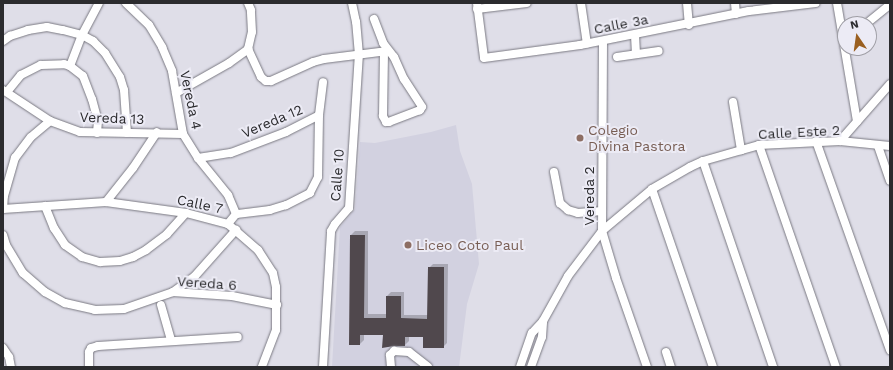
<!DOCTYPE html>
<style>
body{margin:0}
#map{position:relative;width:893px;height:370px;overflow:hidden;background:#dfdee8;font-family:"Work Sans",sans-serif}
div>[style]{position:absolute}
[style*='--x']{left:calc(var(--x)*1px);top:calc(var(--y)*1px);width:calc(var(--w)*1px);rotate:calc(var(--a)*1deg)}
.built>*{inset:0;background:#d2d1e0}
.shadow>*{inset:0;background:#0003}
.building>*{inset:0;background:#50484d}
.roads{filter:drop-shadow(0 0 1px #7a7982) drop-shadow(0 0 1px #7a7982)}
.minor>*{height:8px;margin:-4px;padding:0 4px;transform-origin:4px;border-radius:4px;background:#fff}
.dots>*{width:11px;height:11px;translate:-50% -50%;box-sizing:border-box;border:2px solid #ecebf5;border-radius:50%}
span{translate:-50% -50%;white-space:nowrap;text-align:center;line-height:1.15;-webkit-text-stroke:4px #ecebf5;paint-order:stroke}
.street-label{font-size:14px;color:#2b2b2e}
.education-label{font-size:14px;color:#785e54}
.left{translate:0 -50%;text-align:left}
.frame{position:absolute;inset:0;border:4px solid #2b2b2e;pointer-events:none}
.north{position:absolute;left:837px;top:16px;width:40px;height:40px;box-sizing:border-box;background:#ecebf5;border:1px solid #9f9ea5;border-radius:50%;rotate:347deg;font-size:11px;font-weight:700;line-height:16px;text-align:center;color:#2b2b2e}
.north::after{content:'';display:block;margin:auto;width:14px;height:18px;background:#9a5f20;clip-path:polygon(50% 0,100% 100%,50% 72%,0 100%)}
</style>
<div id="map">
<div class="built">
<div style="clip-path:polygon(456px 125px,460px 151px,472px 184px,479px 264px,467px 304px,459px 367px,332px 367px,340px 227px,355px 209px,360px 142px,375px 143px,431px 132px)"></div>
</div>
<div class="shadow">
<div style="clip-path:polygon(355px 231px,368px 231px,368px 314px,387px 314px,387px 296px,391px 292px,404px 292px,404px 315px,428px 315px,429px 268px,433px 264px,448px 264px,447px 343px,443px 347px,424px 336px,409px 336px,409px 341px,405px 345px,384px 334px,364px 334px,364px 340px,360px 344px,350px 344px,351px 235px)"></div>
</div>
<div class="building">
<div style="clip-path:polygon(350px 235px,365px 235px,364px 318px,386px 318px,386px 296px,401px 296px,401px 318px,427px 319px,428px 267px,444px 267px,444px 348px,423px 348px,423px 337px,405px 337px,405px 346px,394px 346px,382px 348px,383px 335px,360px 335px,360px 345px,349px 345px)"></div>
</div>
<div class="roads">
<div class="minor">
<div style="--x:126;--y:3;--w:32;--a:44"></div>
<div style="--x:149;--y:25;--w:26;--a:59"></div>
<div style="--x:162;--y:47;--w:26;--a:67"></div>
<div style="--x:172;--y:71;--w:64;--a:80.1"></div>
<div style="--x:183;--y:134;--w:28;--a:58"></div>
<div style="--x:198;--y:158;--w:48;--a:51"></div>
<div style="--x:228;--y:195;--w:21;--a:67"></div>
<div style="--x:236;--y:214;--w:13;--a:129"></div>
<div style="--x:477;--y:3;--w:55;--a:82.7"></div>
<div style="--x:484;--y:58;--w:97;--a:-7.7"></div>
<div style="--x:580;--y:45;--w:172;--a:-11.4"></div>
<div style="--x:749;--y:11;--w:67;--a:-6.8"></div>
<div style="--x:581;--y:3;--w:41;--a:81.7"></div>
<div style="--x:687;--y:3;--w:22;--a:85"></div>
<div style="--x:735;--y:3;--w:11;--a:85"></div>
<div style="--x:837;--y:3;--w:120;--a:80.4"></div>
<div style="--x:477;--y:9;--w:50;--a:-6.8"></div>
<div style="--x:374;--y:19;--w:26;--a:69"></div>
<div style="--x:383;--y:43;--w:18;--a:52"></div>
<div style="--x:394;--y:57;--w:24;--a:66"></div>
<div style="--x:404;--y:79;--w:33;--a:57"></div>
<div style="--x:422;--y:107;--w:4;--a:124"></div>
<div style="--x:420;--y:110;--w:33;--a:159"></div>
<div style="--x:389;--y:122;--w:3;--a:180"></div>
<div style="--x:386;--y:122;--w:7;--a:-117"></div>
<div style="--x:383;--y:116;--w:64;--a:-89.1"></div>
<div style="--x:866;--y:24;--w:27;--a:-39"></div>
<div style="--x:635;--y:35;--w:18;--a:87"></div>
<div style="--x:3;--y:41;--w:9;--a:-36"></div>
<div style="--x:10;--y:36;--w:19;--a:-18"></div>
<div style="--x:28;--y:30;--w:19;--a:-9"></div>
<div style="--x:47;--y:27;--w:16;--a:11"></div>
<div style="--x:63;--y:30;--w:20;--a:15"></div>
<div style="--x:82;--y:35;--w:13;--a:29"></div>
<div style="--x:93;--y:41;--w:17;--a:45"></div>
<div style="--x:105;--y:53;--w:28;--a:58"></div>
<div style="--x:120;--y:77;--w:14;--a:73"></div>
<div style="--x:124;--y:90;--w:43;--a:86"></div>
<div style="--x:603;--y:41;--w:190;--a:90.3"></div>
<div style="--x:602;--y:231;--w:49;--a:73.4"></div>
<div style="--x:616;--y:278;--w:94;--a:70.8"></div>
<div style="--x:248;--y:49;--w:31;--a:65"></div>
<div style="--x:261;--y:77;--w:6;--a:39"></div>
<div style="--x:266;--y:81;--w:5;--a:0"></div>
<div style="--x:271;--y:81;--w:46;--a:-24.3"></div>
<div style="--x:313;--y:62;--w:11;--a:-15"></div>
<div style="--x:324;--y:59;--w:64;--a:-7.1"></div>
<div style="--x:617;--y:57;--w:42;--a:-8.1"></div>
<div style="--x:70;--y:66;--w:33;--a:-69"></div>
<div style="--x:82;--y:35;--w:36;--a:-62"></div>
<div style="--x:3;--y:90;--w:56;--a:33.4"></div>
<div style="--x:50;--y:121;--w:32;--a:20"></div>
<div style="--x:80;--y:132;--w:103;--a:1.1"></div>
<div style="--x:7;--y:92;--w:22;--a:-51"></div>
<div style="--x:21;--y:75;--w:22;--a:-27"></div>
<div style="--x:41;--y:65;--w:23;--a:-2"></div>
<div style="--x:64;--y:64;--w:6;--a:18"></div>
<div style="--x:70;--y:66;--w:16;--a:38"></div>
<div style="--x:83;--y:76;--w:25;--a:69"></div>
<div style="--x:92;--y:99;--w:23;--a:75"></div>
<div style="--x:98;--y:121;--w:12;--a:95"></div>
<div style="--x:176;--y:93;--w:61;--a:-29.5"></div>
<div style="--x:229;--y:63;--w:24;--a:-36"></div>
<div style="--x:248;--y:49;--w:17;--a:-77"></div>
<div style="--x:252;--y:32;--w:22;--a:-93"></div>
<div style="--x:251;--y:10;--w:8;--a:-113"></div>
<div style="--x:733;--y:102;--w:49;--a:80.5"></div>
<div style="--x:319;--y:115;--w:33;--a:-83"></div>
<div style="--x:816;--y:141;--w:222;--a:70.5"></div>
<div style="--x:840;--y:141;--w:76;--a:-48.7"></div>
<div style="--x:759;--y:145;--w:235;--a:70.9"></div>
<div style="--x:878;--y:146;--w:37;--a:71"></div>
<div style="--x:198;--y:158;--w:33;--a:-9"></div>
<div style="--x:231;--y:153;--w:59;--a:-20.9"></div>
<div style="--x:286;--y:132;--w:37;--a:-27"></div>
<div style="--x:319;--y:115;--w:62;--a:90.9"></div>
<div style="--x:318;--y:177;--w:18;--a:117"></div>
<div style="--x:310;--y:193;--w:27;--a:153"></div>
<div style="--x:286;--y:205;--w:17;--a:163"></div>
<div style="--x:270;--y:210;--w:34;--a:173"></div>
<div style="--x:703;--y:161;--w:218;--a:71.2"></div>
<div style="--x:554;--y:172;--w:32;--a:79"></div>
<div style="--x:560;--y:203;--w:11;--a:41"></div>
<div style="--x:568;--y:210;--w:10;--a:17"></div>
<div style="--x:578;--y:213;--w:24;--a:-5"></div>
<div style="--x:652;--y:189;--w:188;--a:71.1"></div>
<div style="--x:106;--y:202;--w:43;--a:-51.5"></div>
<div style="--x:133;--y:168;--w:43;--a:-56.3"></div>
<div style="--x:45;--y:206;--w:24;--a:68"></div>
<div style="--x:54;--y:228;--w:20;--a:57"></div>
<div style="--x:65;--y:245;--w:21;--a:35"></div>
<div style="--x:82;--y:257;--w:19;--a:16"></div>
<div style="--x:100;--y:262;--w:20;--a:-3"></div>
<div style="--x:120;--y:261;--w:14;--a:-17"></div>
<div style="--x:133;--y:257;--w:15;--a:-28"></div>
<div style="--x:146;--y:250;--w:26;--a:-37"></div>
<div style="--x:167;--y:234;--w:28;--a:-48"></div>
<div style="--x:3;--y:209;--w:103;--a:-3.9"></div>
<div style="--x:106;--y:202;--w:81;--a:7.8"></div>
<div style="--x:186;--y:213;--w:43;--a:14.7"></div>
<div style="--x:228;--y:224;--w:40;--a:41"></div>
<div style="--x:258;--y:250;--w:27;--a:57"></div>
<div style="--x:273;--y:273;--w:14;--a:78"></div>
<div style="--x:276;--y:287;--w:43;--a:90"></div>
<div style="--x:276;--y:330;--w:40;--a:111"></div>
<div style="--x:3;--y:209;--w:13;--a:-86"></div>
<div style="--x:4;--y:196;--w:40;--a:-74"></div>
<div style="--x:15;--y:158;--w:26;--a:-53"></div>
<div style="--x:31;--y:137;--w:25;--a:-40"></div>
<div style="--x:3;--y:235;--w:10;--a:73"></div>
<div style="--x:6;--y:245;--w:33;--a:59"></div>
<div style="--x:23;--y:273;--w:29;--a:41"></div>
<div style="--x:45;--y:292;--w:23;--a:29"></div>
<div style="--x:65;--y:303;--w:31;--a:13"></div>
<div style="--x:95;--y:310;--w:29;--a:-2"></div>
<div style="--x:124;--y:309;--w:52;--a:-19.1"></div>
<div style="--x:173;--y:292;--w:59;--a:3.9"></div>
<div style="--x:232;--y:296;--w:46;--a:11.3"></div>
<div style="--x:173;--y:292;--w:27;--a:-36"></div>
<div style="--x:195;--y:276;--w:62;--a:-48.3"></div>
<div style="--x:161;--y:305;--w:37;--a:74"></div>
<div style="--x:3;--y:348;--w:11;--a:56"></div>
<div style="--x:9;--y:357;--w:10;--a:79"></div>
<div style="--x:666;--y:352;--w:16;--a:72"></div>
<div style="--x:89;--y:367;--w:15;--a:-90"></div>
<div style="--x:89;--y:352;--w:4;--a:-63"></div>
<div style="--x:91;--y:348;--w:7;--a:-16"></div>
<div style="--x:98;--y:346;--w:140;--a:-3.7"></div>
<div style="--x:323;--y:367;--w:136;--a:-86.6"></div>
<div style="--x:331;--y:231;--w:8;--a:-60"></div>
<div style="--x:335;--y:224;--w:21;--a:-49"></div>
<div style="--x:349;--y:208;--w:153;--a:-86.3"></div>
<div style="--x:359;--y:55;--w:33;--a:-95"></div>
<div style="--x:356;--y:22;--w:19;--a:-102"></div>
<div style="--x:391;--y:367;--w:12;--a:-95"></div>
<div style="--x:390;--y:355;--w:6;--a:-45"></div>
<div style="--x:394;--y:351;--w:15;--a:4"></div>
<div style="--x:409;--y:352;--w:24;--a:38"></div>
<div style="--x:520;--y:367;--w:36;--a:-71"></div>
<div style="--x:532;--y:333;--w:16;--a:-47"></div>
<div style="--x:543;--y:321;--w:51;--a:-60.9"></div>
<div style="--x:568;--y:276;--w:56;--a:-52.9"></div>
<div style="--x:602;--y:231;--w:65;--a:-40"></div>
<div style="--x:652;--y:189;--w:44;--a:-30.1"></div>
<div style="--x:690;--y:167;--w:14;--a:-25"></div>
<div style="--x:703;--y:161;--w:58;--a:-15.9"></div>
<div style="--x:759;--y:145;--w:81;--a:-2.8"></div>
<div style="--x:840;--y:141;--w:50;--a:5.7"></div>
<div style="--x:531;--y:367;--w:32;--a:-70"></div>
<div style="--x:542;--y:337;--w:16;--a:-86"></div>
</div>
</div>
<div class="dots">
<div style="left:580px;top:138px;background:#8d6e63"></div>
<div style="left:408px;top:245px;background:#8d6e63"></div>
</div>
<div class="street-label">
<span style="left:621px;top:24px;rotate:-11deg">Calle 3a</span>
<span style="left:191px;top:100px;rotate:78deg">Vereda 4</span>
<span style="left:112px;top:118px;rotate:2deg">Vereda 13</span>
<span style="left:272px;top:121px;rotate:-23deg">Vereda 12</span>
<span style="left:799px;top:132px;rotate:-3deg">Calle Este 2</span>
<span style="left:337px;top:175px;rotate:-86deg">Calle 10</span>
<span style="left:589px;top:196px;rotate:-90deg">Vereda 2</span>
<span style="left:200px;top:204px;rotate:12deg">Calle 7</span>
<span style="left:207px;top:283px;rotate:4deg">Vereda 6</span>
</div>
<div class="education-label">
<span class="left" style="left:588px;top:138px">Colegio<br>Divina Pastora</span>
<span class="left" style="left:416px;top:245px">Liceo Coto Paul</span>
</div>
<div class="frame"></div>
<div class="north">N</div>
</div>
